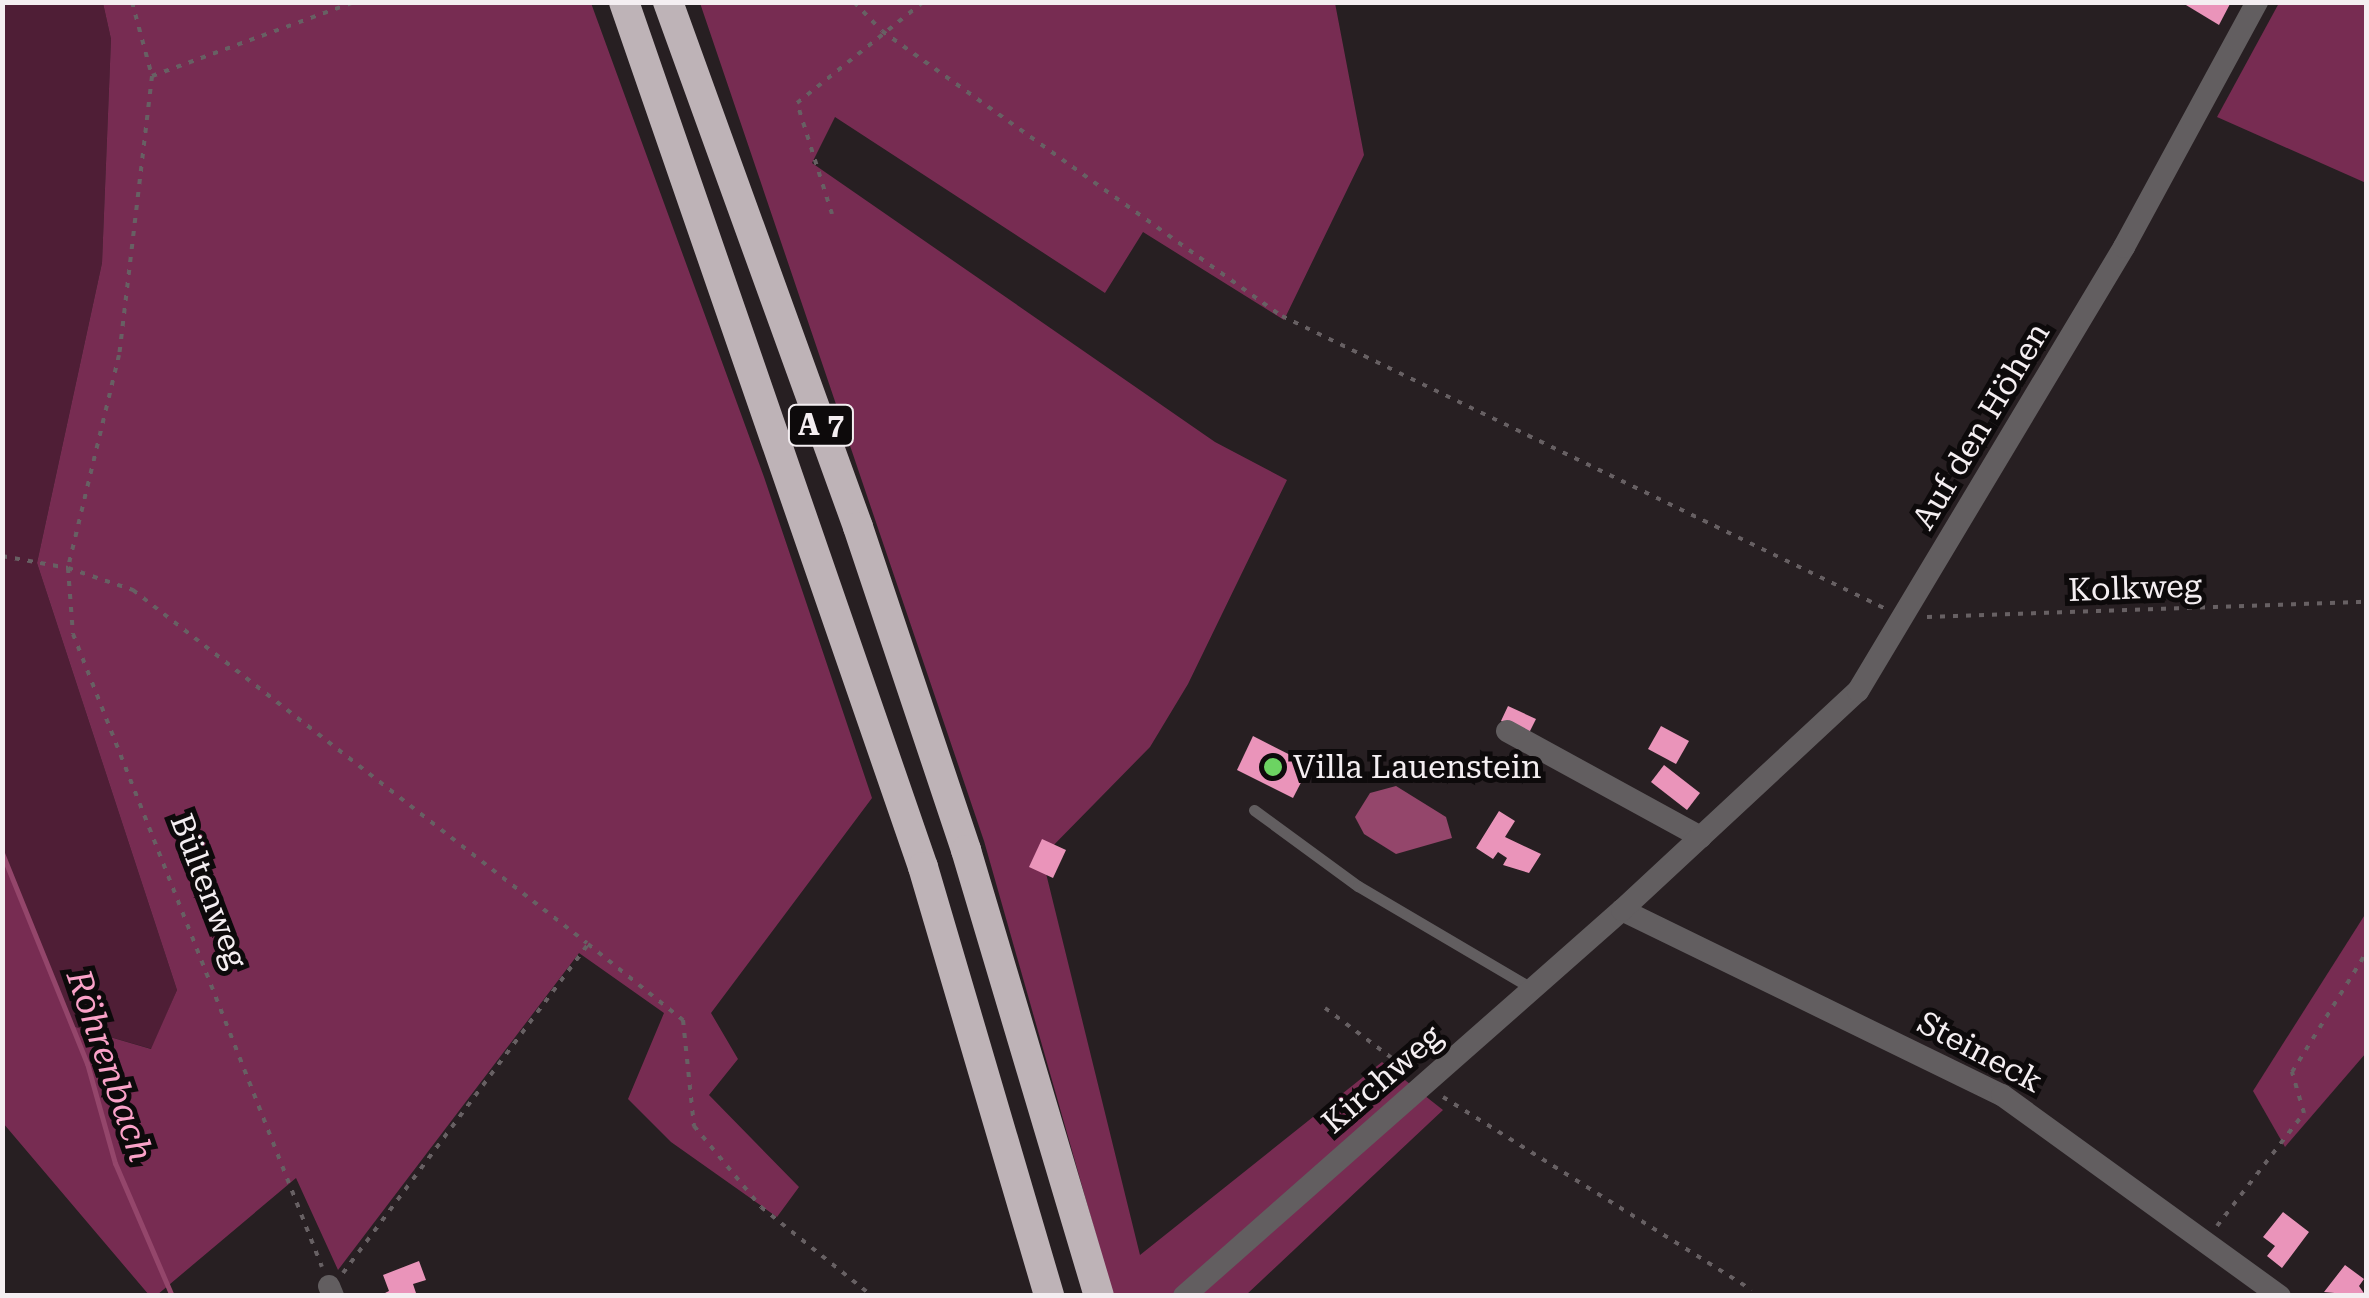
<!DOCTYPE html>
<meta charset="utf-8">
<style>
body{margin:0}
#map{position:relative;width:2369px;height:1298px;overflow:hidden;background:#271f22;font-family:"Roboto Serif",serif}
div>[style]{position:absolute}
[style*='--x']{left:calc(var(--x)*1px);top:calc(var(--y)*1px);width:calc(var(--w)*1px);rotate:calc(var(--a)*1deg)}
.green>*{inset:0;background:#4f1e36}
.forest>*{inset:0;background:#772c52}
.water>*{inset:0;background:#94466b}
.stream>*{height:5px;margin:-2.5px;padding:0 2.5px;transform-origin:2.5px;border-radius:2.5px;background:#94466b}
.building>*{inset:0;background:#ea94ba}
.path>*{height:4px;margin-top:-2px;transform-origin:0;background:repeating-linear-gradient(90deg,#676063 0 5px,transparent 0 13px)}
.lane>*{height:11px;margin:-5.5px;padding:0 5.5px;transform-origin:5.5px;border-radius:5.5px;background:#625e60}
.street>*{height:22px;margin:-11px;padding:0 11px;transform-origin:11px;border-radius:11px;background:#625e60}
.highway>*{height:30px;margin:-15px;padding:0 15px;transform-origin:15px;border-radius:15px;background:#beb3b7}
.dots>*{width:28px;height:28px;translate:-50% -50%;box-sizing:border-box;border:5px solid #0d0a0b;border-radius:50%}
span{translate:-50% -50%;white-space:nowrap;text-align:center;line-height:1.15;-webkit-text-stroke:10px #0d0a0b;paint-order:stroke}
.shield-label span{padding:2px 8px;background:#0d0a0b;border:2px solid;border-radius:8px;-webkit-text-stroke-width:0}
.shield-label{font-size:30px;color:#f4eef1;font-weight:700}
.street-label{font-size:32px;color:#f4eef1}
.poi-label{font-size:32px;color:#f4eef1}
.left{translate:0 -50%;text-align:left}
.water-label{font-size:35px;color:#faa2c8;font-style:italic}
.frame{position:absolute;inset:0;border:5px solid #f4eef1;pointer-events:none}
</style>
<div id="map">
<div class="green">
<div style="clip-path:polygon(2px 3px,103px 3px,111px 39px,102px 263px,37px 563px,177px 990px,152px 1049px,72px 1026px,3px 853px)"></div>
</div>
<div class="forest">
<div style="clip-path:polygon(103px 3px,591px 3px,764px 477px,872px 798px,711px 1013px,738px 1059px,709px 1095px,799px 1187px,777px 1217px,671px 1142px,628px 1099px,664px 1013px,579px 953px,338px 1270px,296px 1178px,157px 1295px,149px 1295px,3px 1123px,3px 853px,72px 1026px,151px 1049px,177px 990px,37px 563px,102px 263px,111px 39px)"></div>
<div style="clip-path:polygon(700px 3px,1335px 3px,1364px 155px,1284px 320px,1143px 232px,1105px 293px,835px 117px,812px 163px,1215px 442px,1287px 480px,1188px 684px,1150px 747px,1042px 857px,1140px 1255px,1382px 1062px,1443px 1110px,1246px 1295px,1113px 1295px,984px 841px)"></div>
<div style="clip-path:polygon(2279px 3px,2366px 3px,2366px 183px,2217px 117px)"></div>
<div style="clip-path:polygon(2366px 913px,2366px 1053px,2285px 1147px,2253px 1091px)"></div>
</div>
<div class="water">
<div style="clip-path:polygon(1396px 786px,1446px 817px,1452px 838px,1396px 854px,1364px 834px,1355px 817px,1370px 793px)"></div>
</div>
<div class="stream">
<div style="--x:2;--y:853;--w:227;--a:68"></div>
<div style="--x:87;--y:1063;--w:104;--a:74.4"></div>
<div style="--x:115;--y:1163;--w:145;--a:66.8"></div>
</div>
<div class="building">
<div style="clip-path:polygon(2181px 2px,2231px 2px,2219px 25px)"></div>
<div style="clip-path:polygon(1508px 706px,1536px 719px,1528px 735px,1501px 721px)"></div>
<div style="clip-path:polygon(1661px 726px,1689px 741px,1676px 764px,1648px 749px)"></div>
<div style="clip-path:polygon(1253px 736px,1310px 765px,1293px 798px,1237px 770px)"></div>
<div style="clip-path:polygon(1664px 765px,1700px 793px,1687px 810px,1651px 782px)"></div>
<div style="clip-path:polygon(1499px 811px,1515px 821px,1505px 837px,1541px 854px,1529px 873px,1503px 865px,1507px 858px,1498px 852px,1493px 859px,1476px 848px)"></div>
<div style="clip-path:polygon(1042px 839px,1066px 850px,1053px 878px,1029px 867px)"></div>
<div style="clip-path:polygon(2283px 1212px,2309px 1232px,2282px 1268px,2267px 1256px,2275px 1246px,2263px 1237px)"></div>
<div style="clip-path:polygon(419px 1261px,426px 1280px,413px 1284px,417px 1296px,379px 1296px,389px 1291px,383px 1275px)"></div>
<div style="clip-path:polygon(2345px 1265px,2364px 1279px,2359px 1286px,2366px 1296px,2324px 1292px)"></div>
</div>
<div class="path">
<div style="--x:132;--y:2;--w:77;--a:74.9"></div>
<div style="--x:152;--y:76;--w:281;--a:96.7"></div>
<div style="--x:119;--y:355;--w:219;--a:103.5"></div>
<div style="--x:68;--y:568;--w:66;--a:85.7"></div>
<div style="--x:73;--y:634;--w:680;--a:68.53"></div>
<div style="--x:854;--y:2;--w:40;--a:46"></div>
<div style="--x:882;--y:31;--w:491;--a:35.5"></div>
<div style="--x:1282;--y:316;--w:669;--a:25.88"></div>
<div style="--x:152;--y:76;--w:215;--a:-20.1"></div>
<div style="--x:832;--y:214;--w:116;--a:-107.5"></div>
<div style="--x:797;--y:103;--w:161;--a:-38.7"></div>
<div style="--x:2;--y:556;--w:67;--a:10.3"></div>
<div style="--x:68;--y:568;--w:69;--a:18.7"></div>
<div style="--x:133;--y:590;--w:575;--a:37.87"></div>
<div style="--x:1927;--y:617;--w:439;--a:-2"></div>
<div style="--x:1325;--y:1008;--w:104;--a:36.8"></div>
<div style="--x:1443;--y:1097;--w:364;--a:32"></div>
<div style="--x:2217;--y:1226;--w:143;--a:-52.4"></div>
<div style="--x:2304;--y:1113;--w:43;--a:-106.3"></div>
<div style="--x:2292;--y:1072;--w:140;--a:-58.1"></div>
<div style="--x:343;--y:1273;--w:410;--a:-53.3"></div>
<div style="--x:588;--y:944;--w:122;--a:38.7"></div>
<div style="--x:683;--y:1020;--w:107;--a:84.1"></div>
<div style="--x:694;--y:1126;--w:105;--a:50.4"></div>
<div style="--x:761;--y:1207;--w:142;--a:38.7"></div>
</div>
<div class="lane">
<div style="--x:1254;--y:810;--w:129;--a:36.2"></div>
<div style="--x:1358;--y:886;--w:203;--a:30.5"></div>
</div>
<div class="street">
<div style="--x:1507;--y:731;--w:221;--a:28.7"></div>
<div style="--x:1622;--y:910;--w:423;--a:26"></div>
<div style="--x:2002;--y:1095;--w:343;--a:35.9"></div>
<div style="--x:329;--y:1286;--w:11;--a:68"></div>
<div style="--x:1184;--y:1296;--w:584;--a:-41.39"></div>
<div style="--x:1622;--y:910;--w:322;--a:-42.9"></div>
<div style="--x:1858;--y:691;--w:518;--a:-59.07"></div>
<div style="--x:2124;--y:247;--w:279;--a:-61.5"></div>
</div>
<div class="highway">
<div style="--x:624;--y:2;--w:915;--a:70.93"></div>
<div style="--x:923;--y:867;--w:447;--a:73.6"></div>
<div style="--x:668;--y:2;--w:558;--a:70.1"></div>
<div style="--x:858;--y:527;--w:341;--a:71.5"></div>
<div style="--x:966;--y:850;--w:465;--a:73.4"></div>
</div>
<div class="dots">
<div style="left:1273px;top:767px;background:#6cd362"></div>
</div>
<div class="shield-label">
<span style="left:821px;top:425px">A 7</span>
</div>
<div class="street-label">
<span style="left:1981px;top:426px;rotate:-59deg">Auf den Höhen</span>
<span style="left:2135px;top:588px;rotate:-2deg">Kolkweg</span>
<span style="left:209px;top:891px;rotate:69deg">Bültenweg</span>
<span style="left:1980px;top:1052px;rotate:28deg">Steineck</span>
<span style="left:1382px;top:1079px;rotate:-41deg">Kirchweg</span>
</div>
<div class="poi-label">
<span class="left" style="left:1293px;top:767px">Villa Lauenstein</span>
</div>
<div class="water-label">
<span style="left:109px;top:1066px;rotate:71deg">Röhrenbach</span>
</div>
<div class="frame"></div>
</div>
